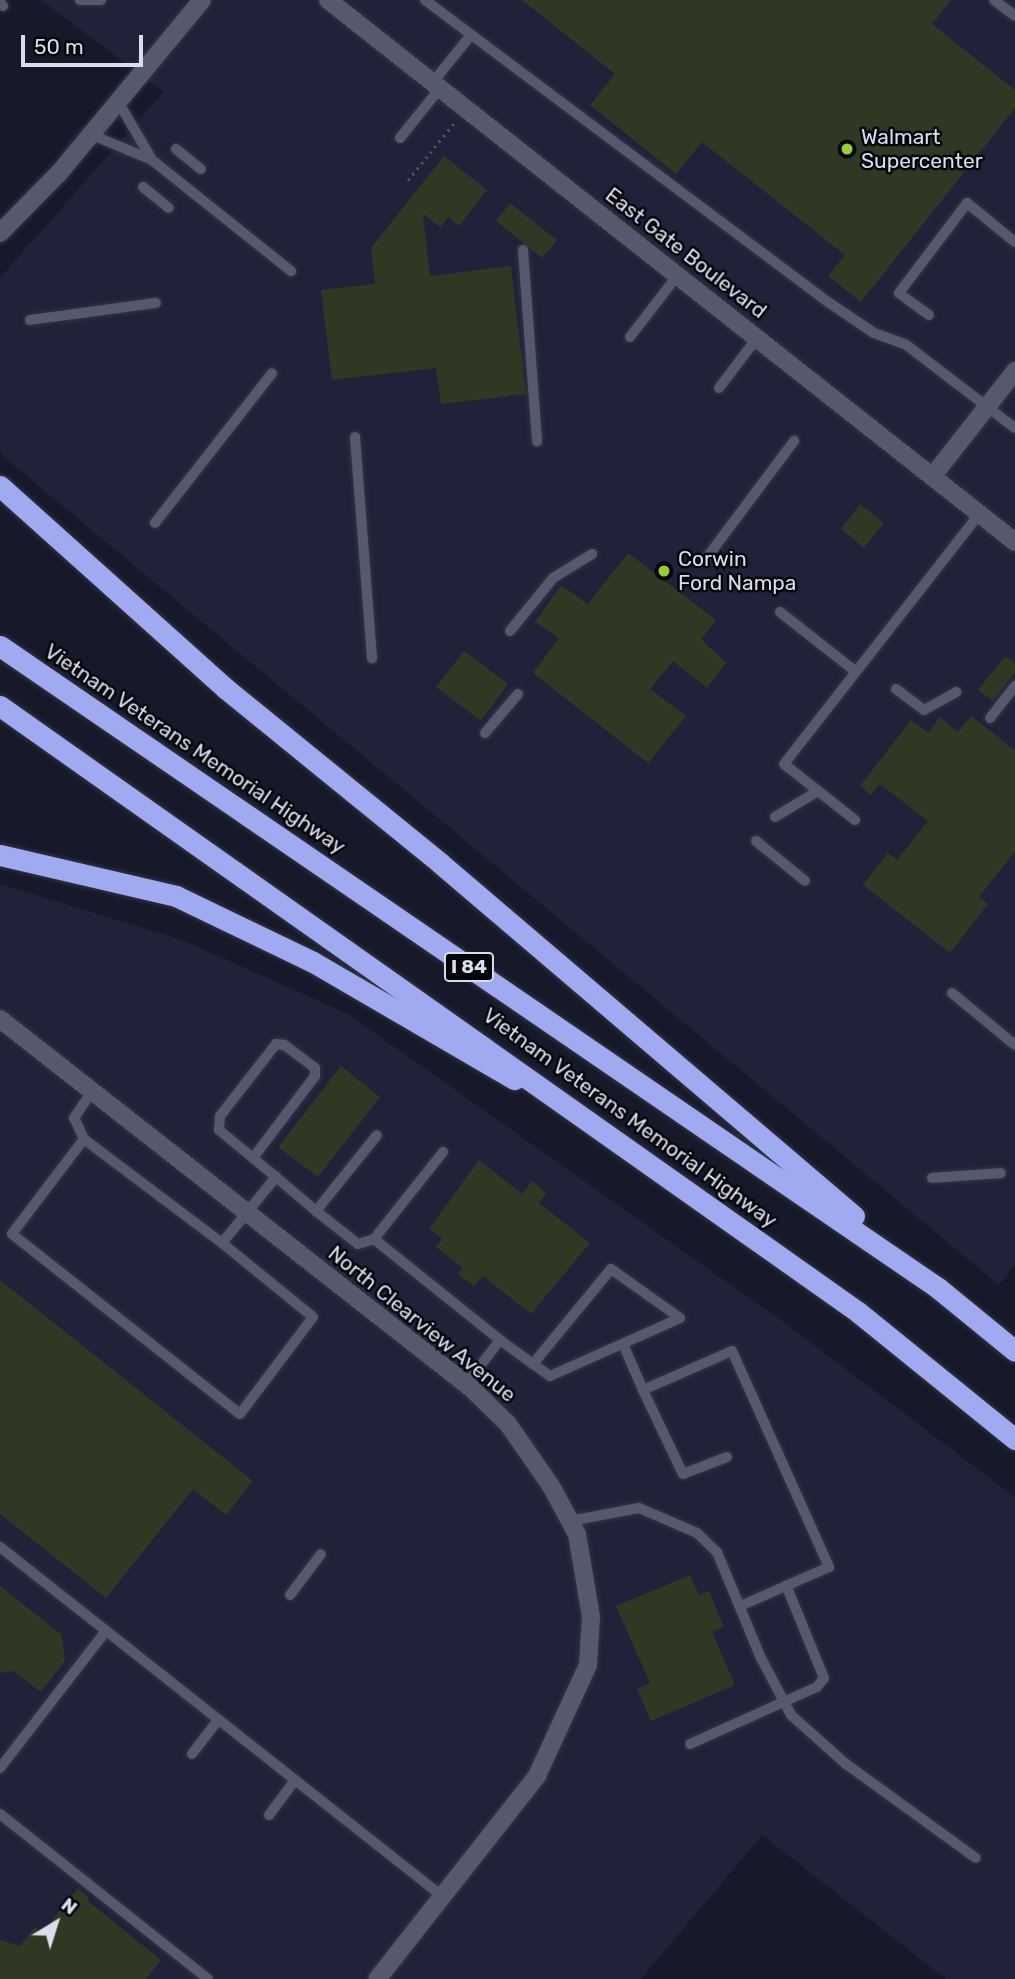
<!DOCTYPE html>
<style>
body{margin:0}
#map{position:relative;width:1015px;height:1979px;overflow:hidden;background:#17192b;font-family:Rubik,sans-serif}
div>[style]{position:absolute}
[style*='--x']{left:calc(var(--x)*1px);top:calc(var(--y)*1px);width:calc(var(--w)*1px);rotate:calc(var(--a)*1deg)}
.built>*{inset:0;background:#20223a}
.building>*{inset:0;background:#303824}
.path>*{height:2.5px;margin-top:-1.25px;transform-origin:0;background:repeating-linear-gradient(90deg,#555768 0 2px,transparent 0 7px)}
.roads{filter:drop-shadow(0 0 2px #333442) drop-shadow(0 0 2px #333442)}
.service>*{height:10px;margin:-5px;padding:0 5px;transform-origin:5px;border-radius:5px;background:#55596e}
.minor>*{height:18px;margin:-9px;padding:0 9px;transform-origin:9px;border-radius:9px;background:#55596e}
.tertiary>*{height:18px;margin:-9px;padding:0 9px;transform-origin:9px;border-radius:9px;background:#55596e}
.secondary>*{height:18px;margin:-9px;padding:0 9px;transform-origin:9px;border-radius:9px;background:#55596e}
.motorway>*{height:21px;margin:-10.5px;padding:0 10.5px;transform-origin:10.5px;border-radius:10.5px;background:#a0aaf1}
.dots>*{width:19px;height:19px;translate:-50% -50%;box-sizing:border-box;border:4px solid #05050c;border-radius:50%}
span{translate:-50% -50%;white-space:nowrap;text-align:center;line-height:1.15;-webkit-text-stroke:5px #05050c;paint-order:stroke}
.shield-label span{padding:2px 5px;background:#05050c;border:2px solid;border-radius:5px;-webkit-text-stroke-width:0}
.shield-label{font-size:19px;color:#dbddea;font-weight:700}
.poi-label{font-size:21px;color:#dbddea}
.left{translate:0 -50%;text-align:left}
.street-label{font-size:21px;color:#dbddea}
.north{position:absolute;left:21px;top:1888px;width:70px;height:70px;-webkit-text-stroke:5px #05050c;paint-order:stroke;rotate:38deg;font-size:19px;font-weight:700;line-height:28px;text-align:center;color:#dbddea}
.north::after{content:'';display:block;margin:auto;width:24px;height:32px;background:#dbddea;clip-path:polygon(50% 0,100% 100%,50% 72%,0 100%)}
.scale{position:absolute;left:21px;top:35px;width:122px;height:32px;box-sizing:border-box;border:4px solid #dbddea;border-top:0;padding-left:9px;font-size:21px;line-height:24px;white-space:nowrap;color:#dbddea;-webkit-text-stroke:5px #05050c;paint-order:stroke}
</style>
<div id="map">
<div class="built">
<div style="clip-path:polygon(41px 0,1015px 0,1015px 1264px,999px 1285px,4px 457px,0 451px,0 278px,164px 92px)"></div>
<div style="clip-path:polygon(0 884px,182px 940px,348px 1014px,782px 1321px,1015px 1497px,1015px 1979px,946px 1979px,762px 1835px,641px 1979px,0 1979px)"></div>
</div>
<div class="building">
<div style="clip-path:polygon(522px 0,951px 0,932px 24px,1015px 90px,1015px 108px,861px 302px,828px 276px,845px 255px,702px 142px,676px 174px,590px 105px,615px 74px)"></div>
<div style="clip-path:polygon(444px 156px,487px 190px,459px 226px,448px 217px,440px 227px,423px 214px,430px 276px,511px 266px,526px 394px,441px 404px,436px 368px,332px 380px,321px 290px,375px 284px,371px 248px)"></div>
<div style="clip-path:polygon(510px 203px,557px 240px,542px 258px,496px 221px)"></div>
<div style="clip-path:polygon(860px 504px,884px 523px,864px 548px,841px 529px)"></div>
<div style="clip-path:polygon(628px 553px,716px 620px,701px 639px,726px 663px,707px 688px,673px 661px,650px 689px,686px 716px,648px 763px,533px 673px,559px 638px,535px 622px,561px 585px,588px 604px)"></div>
<div style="clip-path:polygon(464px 651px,508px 684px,481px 721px,436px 687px)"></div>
<div style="clip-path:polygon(1005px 656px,1015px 663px,1015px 672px,993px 701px,978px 690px)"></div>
<div style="clip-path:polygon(971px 716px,1015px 750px,1015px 851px,979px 897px,988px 904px,950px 953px,863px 885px,888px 853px,897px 860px,928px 821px,880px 784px,871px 795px,860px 786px,911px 720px,928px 733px,940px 717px,958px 732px)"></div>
<div style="clip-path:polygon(341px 1066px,380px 1097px,318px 1177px,278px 1147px)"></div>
<div style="clip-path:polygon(479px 1160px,522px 1194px,532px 1181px,546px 1193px,539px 1203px,590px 1243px,531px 1314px,483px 1276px,474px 1286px,458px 1274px,463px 1268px,436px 1247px,442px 1239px,429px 1229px)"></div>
<div style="clip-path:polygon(0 1280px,253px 1481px,226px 1515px,193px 1489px,106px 1598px,0 1514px)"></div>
<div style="clip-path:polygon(690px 1575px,699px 1595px,709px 1591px,724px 1627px,712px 1632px,735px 1685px,651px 1721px,637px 1689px,650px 1683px,616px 1606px)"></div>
<div style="clip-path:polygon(0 1586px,62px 1635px,65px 1661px,41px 1692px,13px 1671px,0 1673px)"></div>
<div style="clip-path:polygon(78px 1888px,89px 1898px,88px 1901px,161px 1960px,146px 1979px,0 1979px,0 1940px,20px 1946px,35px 1927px,42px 1933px)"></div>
</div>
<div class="path">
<div style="--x:408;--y:180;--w:73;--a:-51.1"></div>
</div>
<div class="roads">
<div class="service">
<div style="--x:80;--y:0;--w:21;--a:0"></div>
<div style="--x:425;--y:0;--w:504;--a:36.85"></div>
<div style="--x:828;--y:302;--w:55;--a:34"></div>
<div style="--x:874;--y:333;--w:33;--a:20"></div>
<div style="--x:905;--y:344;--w:138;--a:37.4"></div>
<div style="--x:994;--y:0;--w:26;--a:37"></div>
<div style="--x:0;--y:2;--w:5;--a:53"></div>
<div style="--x:433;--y:82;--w:59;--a:-51.2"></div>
<div style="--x:119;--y:103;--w:66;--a:59.9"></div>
<div style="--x:92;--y:135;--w:65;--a:22.6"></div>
<div style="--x:152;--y:160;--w:178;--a:38.6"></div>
<div style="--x:400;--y:138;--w:64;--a:-51.3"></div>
<div style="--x:176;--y:149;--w:32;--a:39"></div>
<div style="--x:143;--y:187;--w:33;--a:39"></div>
<div style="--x:523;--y:250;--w:192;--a:85.8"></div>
<div style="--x:929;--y:315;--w:37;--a:-144"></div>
<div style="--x:899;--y:293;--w:113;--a:-52.9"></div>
<div style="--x:967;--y:203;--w:62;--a:39.1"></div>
<div style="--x:30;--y:320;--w:127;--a:-7.7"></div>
<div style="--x:630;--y:337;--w:77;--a:-52.4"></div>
<div style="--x:719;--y:388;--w:63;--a:-52.8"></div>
<div style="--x:355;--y:437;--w:222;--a:85.6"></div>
<div style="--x:155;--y:523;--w:190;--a:-52"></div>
<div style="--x:708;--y:556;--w:144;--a:-53.2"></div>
<div style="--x:780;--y:612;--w:95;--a:38.2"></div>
<div style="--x:510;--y:631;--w:68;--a:-50.9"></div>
<div style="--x:553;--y:578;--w:46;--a:-31.6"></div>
<div style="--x:896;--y:689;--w:35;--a:37"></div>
<div style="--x:924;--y:710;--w:37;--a:-29"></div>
<div style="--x:990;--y:718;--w:41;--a:-52"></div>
<div style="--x:485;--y:733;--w:51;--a:-49.8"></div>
<div style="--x:775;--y:817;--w:50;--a:-31.2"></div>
<div style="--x:855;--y:820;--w:90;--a:-141.7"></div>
<div style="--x:784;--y:764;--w:317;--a:-52"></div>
<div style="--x:756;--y:841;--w:63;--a:39.2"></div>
<div style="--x:952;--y:993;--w:82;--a:39.5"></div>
<div style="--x:84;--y:1139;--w:23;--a:-115"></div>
<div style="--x:74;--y:1118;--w:32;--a:-56"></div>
<div style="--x:443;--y:1152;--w:111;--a:128.4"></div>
<div style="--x:374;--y:1239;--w:161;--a:38.7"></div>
<div style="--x:253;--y:1158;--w:103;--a:-52.9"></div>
<div style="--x:315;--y:1076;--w:8;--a:-90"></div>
<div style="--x:315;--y:1068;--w:39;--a:-143"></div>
<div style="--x:284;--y:1045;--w:8;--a:-173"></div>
<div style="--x:276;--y:1044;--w:91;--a:127.9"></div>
<div style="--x:220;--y:1116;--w:14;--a:94"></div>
<div style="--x:219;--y:1130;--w:74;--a:39.5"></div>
<div style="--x:932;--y:1178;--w:69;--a:-4.1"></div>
<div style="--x:316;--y:1211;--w:53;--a:38.2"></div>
<div style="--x:358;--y:1244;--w:17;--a:-17"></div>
<div style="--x:222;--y:1243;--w:173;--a:-143"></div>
<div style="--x:84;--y:1139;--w:119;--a:127.2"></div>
<div style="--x:12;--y:1234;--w:290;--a:38.3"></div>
<div style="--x:240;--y:1414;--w:121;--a:-53"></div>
<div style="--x:313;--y:1317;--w:117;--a:-140.9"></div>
<div style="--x:222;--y:1243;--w:85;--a:-50.7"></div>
<div style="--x:276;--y:1177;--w:52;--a:40.4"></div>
<div style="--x:316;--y:1211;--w:97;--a:-51.2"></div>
<div style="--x:623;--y:1344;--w:50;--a:66.5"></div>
<div style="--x:466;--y:1384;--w:56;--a:-52.3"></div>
<div style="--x:500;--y:1340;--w:41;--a:36"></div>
<div style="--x:533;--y:1364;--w:21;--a:35"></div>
<div style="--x:550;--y:1376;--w:142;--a:-24"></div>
<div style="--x:680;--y:1318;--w:85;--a:-144.6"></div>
<div style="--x:611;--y:1269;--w:123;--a:129.4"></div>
<div style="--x:727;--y:1457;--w:47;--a:158.9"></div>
<div style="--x:683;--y:1474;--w:93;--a:-115.5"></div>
<div style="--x:643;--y:1390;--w:97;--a:-23.7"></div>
<div style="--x:732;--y:1351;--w:237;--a:65.8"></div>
<div style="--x:829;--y:1567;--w:97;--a:156.3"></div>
<div style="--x:570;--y:1521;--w:70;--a:-10.7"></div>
<div style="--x:639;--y:1508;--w:63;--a:23.3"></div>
<div style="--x:697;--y:1533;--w:28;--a:44"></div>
<div style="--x:717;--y:1552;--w:115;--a:67.5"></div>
<div style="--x:761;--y:1658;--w:64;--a:62.2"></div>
<div style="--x:791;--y:1715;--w:74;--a:41.7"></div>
<div style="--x:846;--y:1764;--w:160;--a:35.9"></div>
<div style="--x:0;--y:1547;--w:563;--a:38.29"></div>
<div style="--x:290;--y:1595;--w:51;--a:-52.9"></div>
<div style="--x:690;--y:1744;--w:139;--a:-24.2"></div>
<div style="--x:817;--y:1687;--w:11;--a:-52"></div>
<div style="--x:824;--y:1678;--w:100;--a:-112.2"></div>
<div style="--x:192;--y:1754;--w:43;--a:-52.6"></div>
<div style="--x:0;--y:1768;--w:173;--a:-52.3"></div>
<div style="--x:0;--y:1814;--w:265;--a:38.4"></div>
<div style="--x:269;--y:1815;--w:44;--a:-53.4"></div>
</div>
<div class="minor">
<div style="--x:932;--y:477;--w:135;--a:-51.9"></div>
<div style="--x:0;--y:1019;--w:598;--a:38.08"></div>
<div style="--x:471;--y:1388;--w:52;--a:44.2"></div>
<div style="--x:508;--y:1424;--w:75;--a:55.3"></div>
<div style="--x:551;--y:1486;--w:55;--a:61.6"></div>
<div style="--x:577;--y:1534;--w:84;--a:80.4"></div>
<div style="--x:591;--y:1617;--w:48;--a:93.6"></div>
<div style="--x:588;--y:1665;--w:122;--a:114.7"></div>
<div style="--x:537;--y:1776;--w:258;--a:128.2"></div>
</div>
<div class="tertiary">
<div style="--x:328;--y:0;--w:875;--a:38.27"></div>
</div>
<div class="secondary">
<div style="--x:0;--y:233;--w:84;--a:-45.5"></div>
<div style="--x:59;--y:173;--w:224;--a:-50.4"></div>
</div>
<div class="motorway">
<div style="--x:0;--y:486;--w:302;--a:41.9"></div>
<div style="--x:225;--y:688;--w:277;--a:39.1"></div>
<div style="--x:440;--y:863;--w:544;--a:40.45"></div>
<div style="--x:0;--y:646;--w:1137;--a:34.39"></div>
<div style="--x:938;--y:1288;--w:99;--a:39.3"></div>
<div style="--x:0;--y:706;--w:1050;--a:35.23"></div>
<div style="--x:858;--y:1312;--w:202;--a:39"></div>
<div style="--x:0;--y:855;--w:181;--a:13.1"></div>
<div style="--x:176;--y:896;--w:152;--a:25.7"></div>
<div style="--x:313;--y:962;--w:233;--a:30.2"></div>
</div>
</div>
<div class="dots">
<div style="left:847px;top:149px;background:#99cb35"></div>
<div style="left:664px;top:571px;background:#99cb35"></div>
</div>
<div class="shield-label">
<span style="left:469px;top:967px">I 84</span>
</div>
<div class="poi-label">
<span class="left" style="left:861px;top:149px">Walmart<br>Supercenter</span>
<span class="left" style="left:678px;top:571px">Corwin<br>Ford Nampa</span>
</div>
<div class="street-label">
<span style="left:686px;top:253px;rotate:38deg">East Gate Boulevard</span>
<span style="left:195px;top:749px;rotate:34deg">Vietnam Veterans Memorial Highway</span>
<span style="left:630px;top:1118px;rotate:36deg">Vietnam Veterans Memorial Highway</span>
<span style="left:422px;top:1324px;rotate:39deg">North Clearview Avenue</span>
</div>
<div class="north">N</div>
<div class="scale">50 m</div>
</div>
